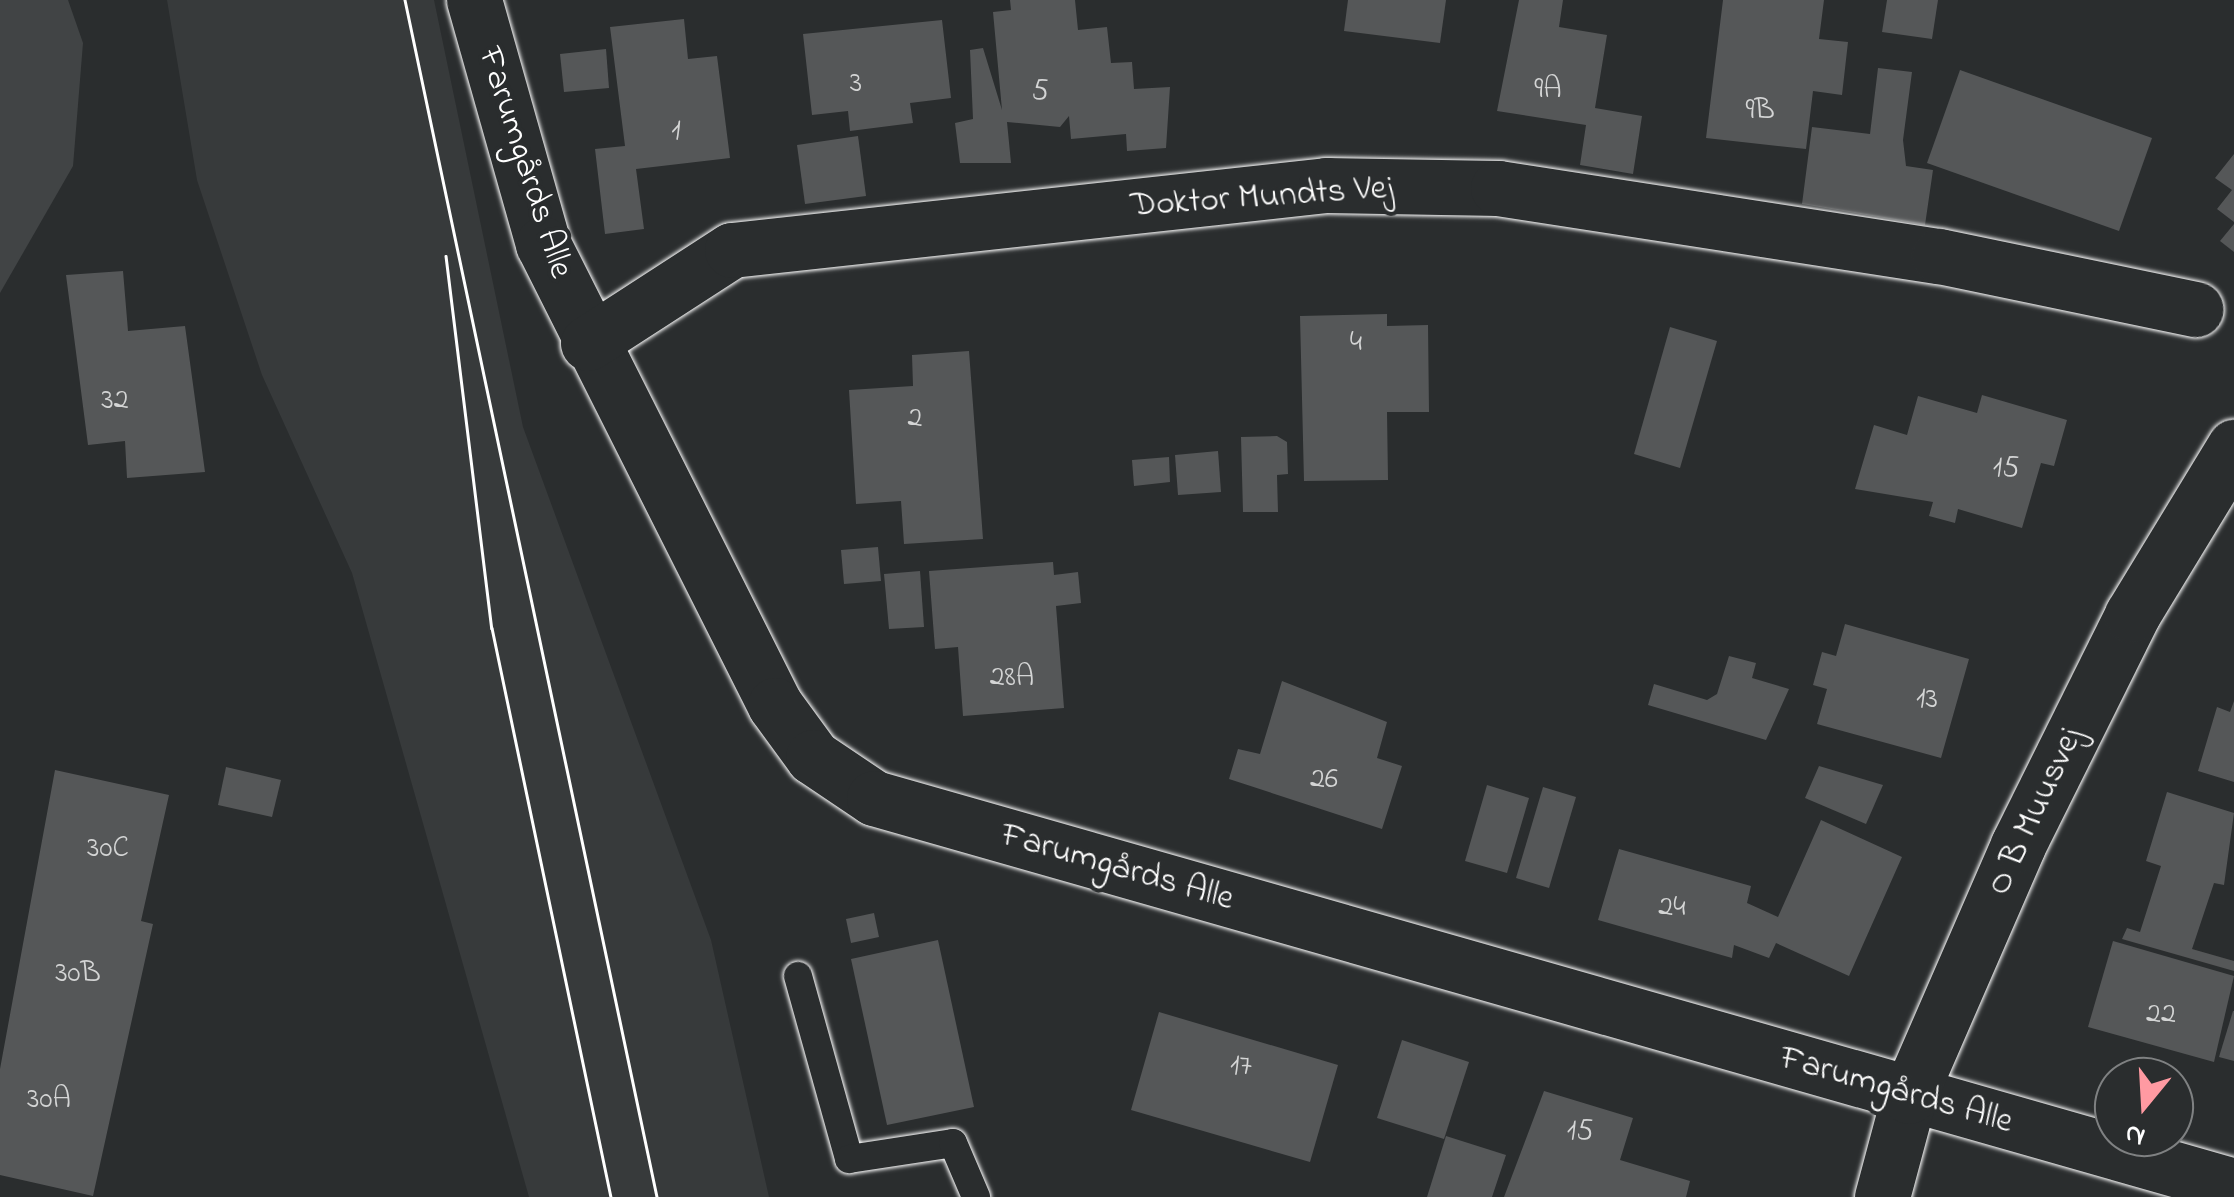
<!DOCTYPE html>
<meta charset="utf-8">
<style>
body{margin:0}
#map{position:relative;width:2234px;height:1197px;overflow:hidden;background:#2a2d2e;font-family:"Indie Flower",sans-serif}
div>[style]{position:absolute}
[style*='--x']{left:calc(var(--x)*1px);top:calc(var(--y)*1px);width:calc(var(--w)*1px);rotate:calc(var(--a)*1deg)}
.built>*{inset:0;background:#373a3b}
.green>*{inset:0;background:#414445}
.building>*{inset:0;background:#555758}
.roads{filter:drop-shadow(0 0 2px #fff) drop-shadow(0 0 2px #fff)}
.lane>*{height:28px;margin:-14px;padding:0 14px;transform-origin:14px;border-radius:14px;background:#2a2d2e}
.street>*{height:55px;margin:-27.5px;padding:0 27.5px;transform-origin:27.5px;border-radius:27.5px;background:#2a2d2e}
.tram>*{height:2.5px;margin:-1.25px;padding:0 1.25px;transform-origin:1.25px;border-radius:1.25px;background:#fff}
span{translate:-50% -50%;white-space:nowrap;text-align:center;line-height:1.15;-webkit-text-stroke:8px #2a2d2e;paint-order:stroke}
.number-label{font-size:30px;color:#d4d5d5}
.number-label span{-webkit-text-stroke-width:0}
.street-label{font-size:35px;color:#fff}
.north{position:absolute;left:2094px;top:1057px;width:100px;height:100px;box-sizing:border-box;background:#2a2d2e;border:2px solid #7f8182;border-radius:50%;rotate:198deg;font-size:28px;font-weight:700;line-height:40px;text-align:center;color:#fff}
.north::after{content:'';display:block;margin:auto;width:35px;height:45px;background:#ff9aa2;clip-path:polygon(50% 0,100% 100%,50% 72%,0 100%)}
</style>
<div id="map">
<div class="built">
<div style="clip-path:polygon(167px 0,434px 0,523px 427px,711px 940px,769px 1197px,529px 1197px,352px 573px,262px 375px,197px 180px)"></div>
</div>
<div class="green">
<div style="clip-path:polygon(0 0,68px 0,83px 43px,73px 166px,0 293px)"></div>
</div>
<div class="building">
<div style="clip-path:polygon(1010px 0,1075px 0,1078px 30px,1107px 27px,1111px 63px,1132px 62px,1134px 89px,1170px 87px,1166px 148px,1127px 151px,1126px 134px,1071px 139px,1069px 116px,1060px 127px,1007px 122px,1011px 163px,960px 163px,955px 123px,973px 119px,970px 50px,983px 48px,1002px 110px,993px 12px,1011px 10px)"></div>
<div style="clip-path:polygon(1348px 0,1446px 0,1440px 43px,1344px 31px)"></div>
<div style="clip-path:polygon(1519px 0,1563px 0,1559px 27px,1607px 35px,1595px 108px,1642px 116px,1633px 174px,1580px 165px,1586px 125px,1497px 111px)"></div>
<div style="clip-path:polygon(1723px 0,1824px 0,1819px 39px,1848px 42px,1842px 95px,1813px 91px,1806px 149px,1706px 138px)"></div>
<div style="clip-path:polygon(1887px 0,1938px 0,1932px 39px,1882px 32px)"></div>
<div style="clip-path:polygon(684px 19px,688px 59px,717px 56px,730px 158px,636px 169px,644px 229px,605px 234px,595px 149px,625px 146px,610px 27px)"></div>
<div style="clip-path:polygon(942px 20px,951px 98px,910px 103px,913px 123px,850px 131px,848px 111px,812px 115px,803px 34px)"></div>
<div style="clip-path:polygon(606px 49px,609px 88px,564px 92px,560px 54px)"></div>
<div style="clip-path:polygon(1878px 68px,1912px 72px,1903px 140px,1906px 166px,1933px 170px,1925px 225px,1802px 204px,1812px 127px,1870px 134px)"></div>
<div style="clip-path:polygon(1960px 70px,2152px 138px,2119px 231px,1927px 163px)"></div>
<div style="clip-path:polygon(858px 136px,866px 196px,805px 204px,797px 145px)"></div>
<div style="clip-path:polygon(2234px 154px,2234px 222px,2217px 209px,2232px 190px,2215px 178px)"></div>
<div style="clip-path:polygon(2234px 224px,2234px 252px,2220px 241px)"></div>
<div style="clip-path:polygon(123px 271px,128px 331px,185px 326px,205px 472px,127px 478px,125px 441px,88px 445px,66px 275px)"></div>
<div style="clip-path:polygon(1387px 314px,1387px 326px,1428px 325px,1429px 412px,1387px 412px,1388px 480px,1304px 481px,1300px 316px)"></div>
<div style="clip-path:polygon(1670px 327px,1717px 341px,1680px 468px,1634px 454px)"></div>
<div style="clip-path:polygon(969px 351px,983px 539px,904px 544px,901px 501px,856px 504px,849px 390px,913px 386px,912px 355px)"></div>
<div style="clip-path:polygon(1982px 395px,2067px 420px,2054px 466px,2041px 463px,2022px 528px,1958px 509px,1955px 523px,1929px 516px,1933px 502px,1855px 489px,1874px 425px,1907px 435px,1918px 396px,1977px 413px)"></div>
<div style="clip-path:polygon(1277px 436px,1287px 442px,1288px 474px,1277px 475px,1278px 512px,1243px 512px,1241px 437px)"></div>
<div style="clip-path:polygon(1218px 451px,1221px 492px,1178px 495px,1175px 455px)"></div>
<div style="clip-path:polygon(1169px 457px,1170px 482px,1134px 486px,1132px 460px)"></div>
<div style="clip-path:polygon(878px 547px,881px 581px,844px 584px,841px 550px)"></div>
<div style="clip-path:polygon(1053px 562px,1054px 575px,1078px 572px,1081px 603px,1056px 606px,1064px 708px,963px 716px,958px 647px,935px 649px,929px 571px)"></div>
<div style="clip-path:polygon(920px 571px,924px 627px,889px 629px,884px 574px)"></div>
<div style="clip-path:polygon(1845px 624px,1969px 659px,1941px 758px,1817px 724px,1827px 689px,1813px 685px,1822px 652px,1836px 656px)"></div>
<div style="clip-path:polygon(1729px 656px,1756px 663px,1752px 678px,1789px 689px,1766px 740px,1648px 705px,1654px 684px,1707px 700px,1717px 694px)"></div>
<div style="clip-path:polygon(1282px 681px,1387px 722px,1377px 758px,1402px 766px,1382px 829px,1229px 779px,1238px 749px,1260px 754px)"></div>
<div style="clip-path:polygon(2234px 701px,2234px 782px,2198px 771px,2217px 707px,2230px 712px)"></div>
<div style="clip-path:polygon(1819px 766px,1883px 785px,1866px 824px,1805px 798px)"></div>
<div style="clip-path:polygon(226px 767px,281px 780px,272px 817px,218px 805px)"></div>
<div style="clip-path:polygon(55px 770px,169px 795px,141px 921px,153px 924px,93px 1196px,0 1175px,0 1069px)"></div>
<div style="clip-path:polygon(1487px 785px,1529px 798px,1507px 873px,1465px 861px)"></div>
<div style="clip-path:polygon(1543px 787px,1576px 797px,1549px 888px,1516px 878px)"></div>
<div style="clip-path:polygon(2167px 792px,2234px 813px,2224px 885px,2214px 883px,2192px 949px,2234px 961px,2234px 971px,2122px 939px,2127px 928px,2140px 932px,2161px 866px,2146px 861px)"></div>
<div style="clip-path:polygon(1821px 820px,1902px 857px,1849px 976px,1776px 943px,1769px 958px,1734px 945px,1732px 958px,1598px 920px,1619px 849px,1751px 886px,1747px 903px,1778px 917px)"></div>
<div style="clip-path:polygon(874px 913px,879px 937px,851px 943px,846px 919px)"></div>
<div style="clip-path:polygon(938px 940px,974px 1107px,887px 1125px,851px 959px)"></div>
<div style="clip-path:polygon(2113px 941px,2234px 976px,2214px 1062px,2088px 1027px)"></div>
<div style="clip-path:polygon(2233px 1011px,2234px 1011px,2234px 1061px,2219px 1057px)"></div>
<div style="clip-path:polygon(1159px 1012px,1338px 1065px,1310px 1162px,1131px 1110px)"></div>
<div style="clip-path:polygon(1402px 1040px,1469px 1062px,1444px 1139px,1377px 1118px)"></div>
<div style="clip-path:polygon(1544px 1091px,1633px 1118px,1620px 1160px,1690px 1181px,1686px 1197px,1504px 1197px)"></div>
<div style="clip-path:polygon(1446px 1136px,1506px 1155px,1492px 1197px,1427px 1197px)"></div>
</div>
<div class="roads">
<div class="lane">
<div style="--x:798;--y:976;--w:190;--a:74.4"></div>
<div style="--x:849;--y:1159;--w:105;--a:-8.7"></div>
<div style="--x:953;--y:1143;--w:59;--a:66.9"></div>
</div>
<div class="street">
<div style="--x:474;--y:0;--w:254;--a:74.2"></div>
<div style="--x:543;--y:244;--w:516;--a:63.29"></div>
<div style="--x:775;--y:705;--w:64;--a:53.8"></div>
<div style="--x:813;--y:757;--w:73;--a:33.9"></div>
<div style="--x:874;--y:798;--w:1414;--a:15.92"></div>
<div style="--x:588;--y:343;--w:171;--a:-32.9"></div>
<div style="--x:732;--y:250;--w:598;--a:-6.24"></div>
<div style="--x:1326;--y:185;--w:172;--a:1"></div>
<div style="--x:1498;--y:188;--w:446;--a:8.8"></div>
<div style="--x:1939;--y:256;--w:262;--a:11.7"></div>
<div style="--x:1882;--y:1197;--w:105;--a:-75"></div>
<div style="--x:1909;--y:1096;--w:274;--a:-66.5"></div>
<div style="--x:2018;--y:845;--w:257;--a:-63.6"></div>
<div style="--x:2132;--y:615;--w:197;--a:-58.7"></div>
</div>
</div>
<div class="tram">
<div style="--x:405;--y:0;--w:1223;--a:78.11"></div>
<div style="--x:446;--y:256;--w:375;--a:83"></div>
<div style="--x:492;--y:628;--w:581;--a:78.19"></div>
</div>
<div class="number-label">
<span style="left:856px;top:84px">3</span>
<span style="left:1548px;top:90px">9A</span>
<span style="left:1040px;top:92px">5</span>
<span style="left:1760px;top:111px">9B</span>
<span style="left:676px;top:132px">1</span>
<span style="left:1356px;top:343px">4</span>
<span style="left:115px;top:401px">32</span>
<span style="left:915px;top:419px">2</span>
<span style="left:2006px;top:469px">15</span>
<span style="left:1012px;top:678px">28A</span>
<span style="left:1927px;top:700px">13</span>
<span style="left:1324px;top:780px">26</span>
<span style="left:108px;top:849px">30C</span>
<span style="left:1672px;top:908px">24</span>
<span style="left:78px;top:974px">30B</span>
<span style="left:2161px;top:1015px">22</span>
<span style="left:1241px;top:1067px">17</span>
<span style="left:49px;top:1100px">30A</span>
<span style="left:1580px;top:1132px">15</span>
</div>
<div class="street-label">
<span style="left:524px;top:163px;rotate:72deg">Farumgårds Alle</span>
<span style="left:1262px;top:198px;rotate:-4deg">Doktor Mundts Vej</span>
<span style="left:2036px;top:812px;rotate:-65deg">O B Muusvej</span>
<span style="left:1117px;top:868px;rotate:16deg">Farumgårds Alle</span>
<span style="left:1896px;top:1091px;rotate:16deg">Farumgårds Alle</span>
</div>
<div class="north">N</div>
</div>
